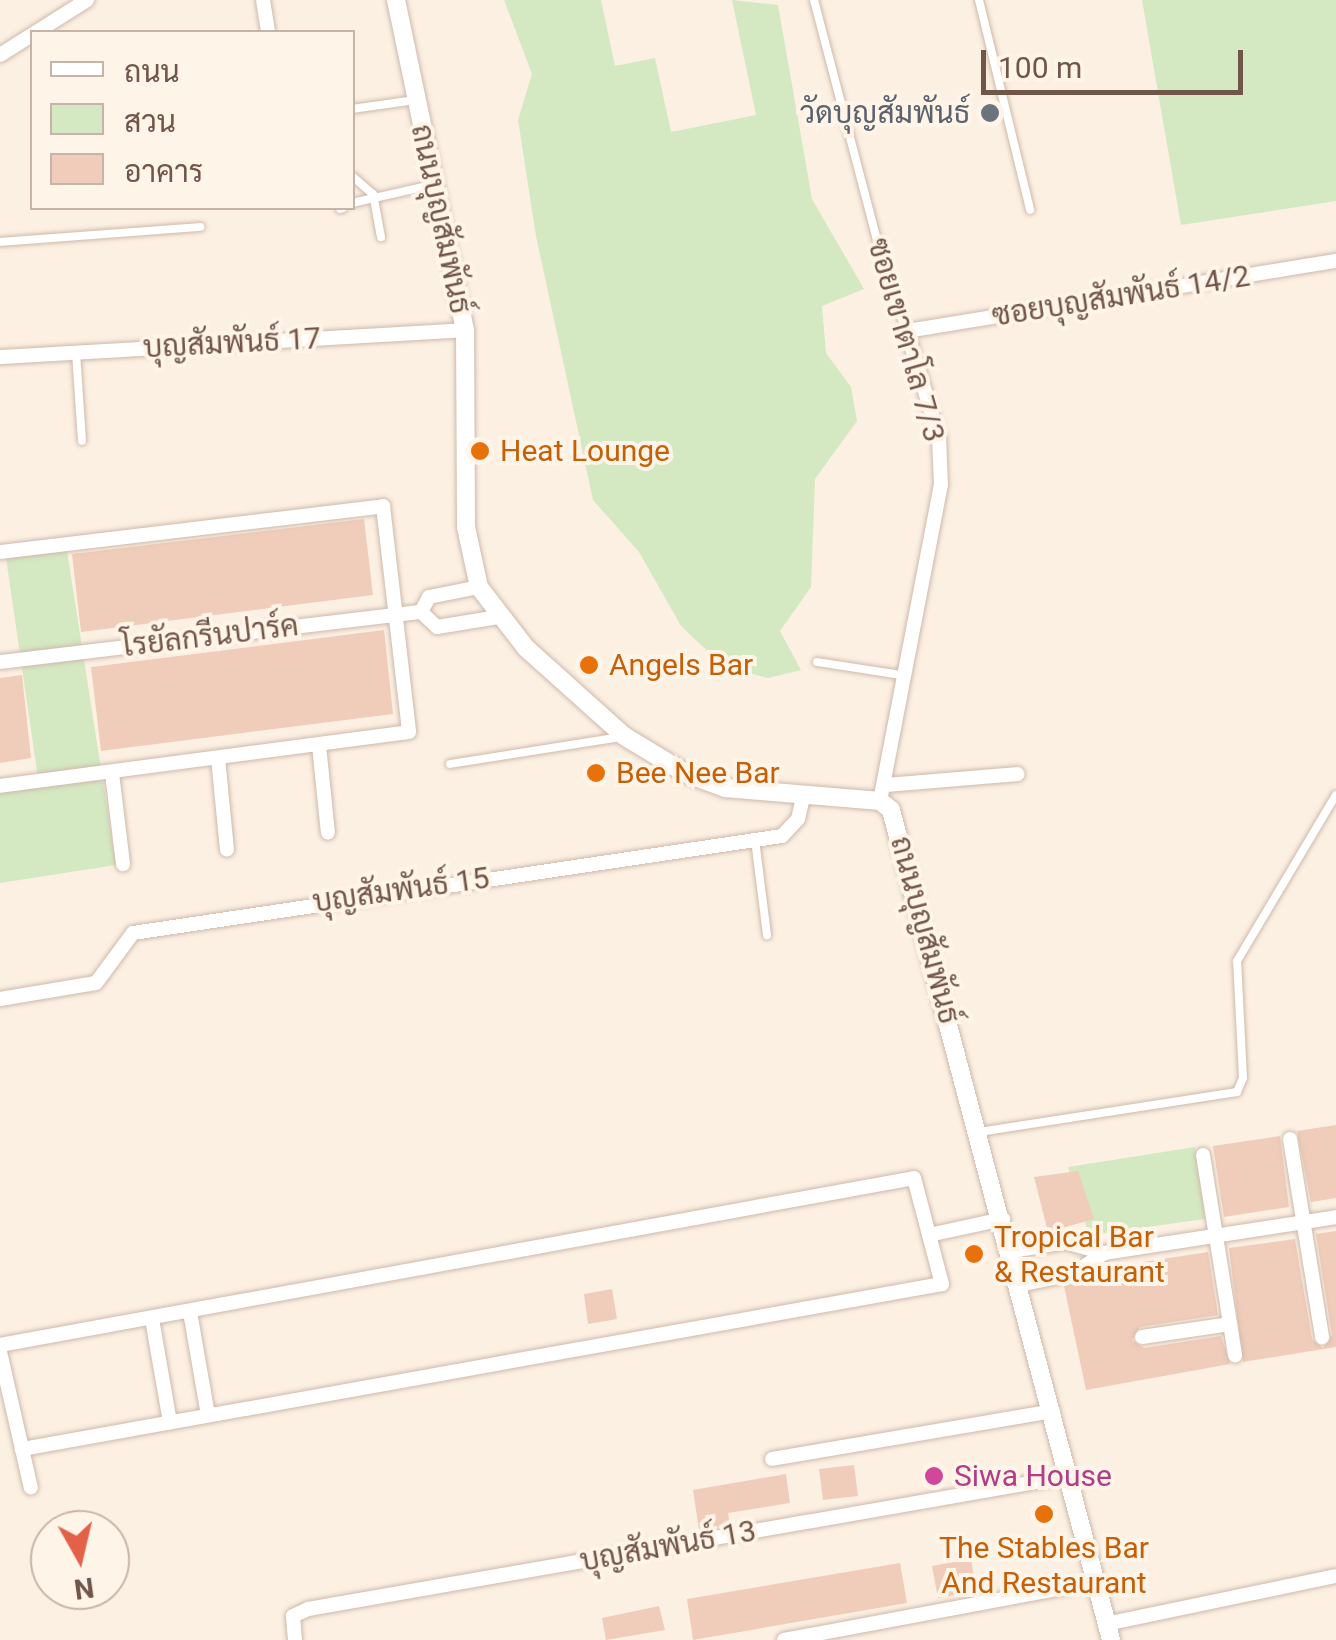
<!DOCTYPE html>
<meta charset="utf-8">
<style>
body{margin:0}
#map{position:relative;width:1336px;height:1640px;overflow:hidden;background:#fcf0e2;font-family:Roboto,Sarabun,sans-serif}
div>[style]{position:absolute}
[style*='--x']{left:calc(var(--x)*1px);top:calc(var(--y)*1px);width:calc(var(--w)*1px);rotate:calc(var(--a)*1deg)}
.green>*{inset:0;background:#d4e8c1}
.building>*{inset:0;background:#f0ccba}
.roads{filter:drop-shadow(0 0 2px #ceb9ac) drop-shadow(0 0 2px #ceb9ac)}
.service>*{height:8px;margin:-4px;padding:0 4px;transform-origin:4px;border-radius:4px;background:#fff}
.minor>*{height:14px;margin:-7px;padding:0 7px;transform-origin:7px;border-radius:7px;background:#fff}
.tertiary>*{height:18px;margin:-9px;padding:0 9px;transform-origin:9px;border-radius:9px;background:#fff}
.dots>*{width:28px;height:28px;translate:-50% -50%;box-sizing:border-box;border:5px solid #fff4e8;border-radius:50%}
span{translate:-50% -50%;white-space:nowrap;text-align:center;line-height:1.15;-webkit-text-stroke:8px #fff4e8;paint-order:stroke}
.worship-label{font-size:30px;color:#5b616d}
.right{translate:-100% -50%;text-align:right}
.street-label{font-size:30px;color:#725549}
.food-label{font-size:30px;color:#c56008}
.left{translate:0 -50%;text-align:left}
.hotel-label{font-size:30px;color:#b23c85}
.legend{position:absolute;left:30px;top:30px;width:325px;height:180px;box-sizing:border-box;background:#fff4e8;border:2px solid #c7b4a8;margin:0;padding:12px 18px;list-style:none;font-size:30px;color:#725549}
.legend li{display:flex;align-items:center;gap:20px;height:50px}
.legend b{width:50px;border:2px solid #c7b4a8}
.north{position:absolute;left:30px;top:1510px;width:100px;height:100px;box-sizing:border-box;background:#fff4e8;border:2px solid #c7b4a8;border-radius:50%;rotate:172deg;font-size:28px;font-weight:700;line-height:40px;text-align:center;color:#725549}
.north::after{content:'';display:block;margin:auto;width:35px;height:45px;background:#e46149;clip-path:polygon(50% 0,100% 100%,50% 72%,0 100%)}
.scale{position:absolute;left:981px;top:50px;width:262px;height:45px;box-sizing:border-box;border:5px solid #725549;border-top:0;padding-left:12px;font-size:30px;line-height:35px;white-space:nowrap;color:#725549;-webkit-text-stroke:8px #fff4e8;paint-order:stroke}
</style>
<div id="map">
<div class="green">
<div style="clip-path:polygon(504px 0,601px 0,615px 66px,655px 58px,671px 132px,756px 115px,732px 0,778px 5px,812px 199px,864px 289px,822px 306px,826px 353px,851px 387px,857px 421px,815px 479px,811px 587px,780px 631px,801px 670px,768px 678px,723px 666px,681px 626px,639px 552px,593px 500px,536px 236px,518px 120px,532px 74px)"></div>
<div style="clip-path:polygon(1142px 0,1336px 0,1336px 201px,1181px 225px)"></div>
<div style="clip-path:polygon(67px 551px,116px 865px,0 883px,0 791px,39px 785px,6px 558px)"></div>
<div style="clip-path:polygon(1195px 1147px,1205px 1219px,1089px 1235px,1068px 1167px)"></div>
</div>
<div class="building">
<div style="clip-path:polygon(364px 519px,373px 595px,81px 632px,72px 554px)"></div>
<div style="clip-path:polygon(384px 630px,393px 714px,101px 751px,91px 667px)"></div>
<div style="clip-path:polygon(22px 675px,31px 758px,0 763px,0 678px)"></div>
<div style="clip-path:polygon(1336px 1125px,1336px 1198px,1311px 1202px,1297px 1131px)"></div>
<div style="clip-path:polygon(1280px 1136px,1289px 1207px,1224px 1217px,1213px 1146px)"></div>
<div style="clip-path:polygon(1078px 1171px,1094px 1219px,1048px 1232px,1034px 1177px)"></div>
<div style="clip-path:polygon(1336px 1231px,1336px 1347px,1243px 1362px,1229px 1248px,1295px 1239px,1312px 1339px,1323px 1348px,1332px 1335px,1316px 1234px)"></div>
<div style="clip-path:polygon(1208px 1252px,1218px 1315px,1140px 1327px,1132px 1340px,1144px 1348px,1221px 1336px,1230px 1364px,1086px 1390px,1064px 1286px,1113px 1277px,1111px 1267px)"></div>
<div style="clip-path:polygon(612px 1289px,617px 1319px,588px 1324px,584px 1294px)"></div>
<div style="clip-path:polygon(854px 1465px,858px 1496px,823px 1500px,819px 1469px)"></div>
<div style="clip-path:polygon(786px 1474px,790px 1503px,728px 1513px,730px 1525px,699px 1530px,693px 1490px)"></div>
<div style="clip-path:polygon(971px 1559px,976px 1591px,938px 1598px,932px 1566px)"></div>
<div style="clip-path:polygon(900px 1563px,907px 1603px,693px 1640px,687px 1599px)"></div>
<div style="clip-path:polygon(659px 1606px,665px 1630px,606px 1640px,602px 1618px)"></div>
</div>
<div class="roads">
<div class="service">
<div style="--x:814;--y:0;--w:303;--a:75.3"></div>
<div style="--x:891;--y:293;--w:41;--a:67.2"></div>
<div style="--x:979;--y:0;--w:216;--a:76.3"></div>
<div style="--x:352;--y:109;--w:64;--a:-8.1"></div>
<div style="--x:352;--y:176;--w:28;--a:41"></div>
<div style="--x:373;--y:194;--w:44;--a:79.5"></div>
<div style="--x:352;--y:203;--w:81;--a:-12.8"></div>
<div style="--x:340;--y:209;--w:3;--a:-18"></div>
<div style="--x:0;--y:242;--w:201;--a:-4.3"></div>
<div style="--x:76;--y:353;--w:88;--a:86.1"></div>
<div style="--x:817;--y:662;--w:91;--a:8.8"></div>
<div style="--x:450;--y:764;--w:172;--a:-9"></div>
<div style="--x:755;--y:840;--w:96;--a:82.8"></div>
<div style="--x:979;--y:1132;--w:261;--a:-8.8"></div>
<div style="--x:1237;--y:1092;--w:15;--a:-67"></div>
<div style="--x:1243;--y:1078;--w:117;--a:-92.9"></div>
<div style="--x:1237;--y:961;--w:193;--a:-59.2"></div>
</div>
<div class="minor">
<div style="--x:263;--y:0;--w:32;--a:81"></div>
<div style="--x:0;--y:55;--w:103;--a:-32.3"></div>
<div style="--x:0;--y:357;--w:466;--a:-3.3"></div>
<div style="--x:0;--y:552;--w:386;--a:-6.8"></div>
<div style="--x:383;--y:506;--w:227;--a:83.4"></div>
<div style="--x:409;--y:732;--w:413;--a:172.5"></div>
<div style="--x:421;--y:612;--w:22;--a:43"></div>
<div style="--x:437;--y:627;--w:62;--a:-9.3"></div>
<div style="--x:421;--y:612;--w:17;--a:-62"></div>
<div style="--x:429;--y:597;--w:51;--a:-11.3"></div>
<div style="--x:0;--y:662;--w:424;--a:-6.8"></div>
<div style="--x:319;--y:745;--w:88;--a:84.2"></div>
<div style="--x:218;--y:758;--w:92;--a:84.4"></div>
<div style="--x:112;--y:773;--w:92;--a:83.1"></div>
<div style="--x:887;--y:785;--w:131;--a:-4.8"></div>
<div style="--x:880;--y:801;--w:322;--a:-79.1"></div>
<div style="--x:941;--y:485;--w:47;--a:-92.4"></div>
<div style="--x:939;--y:438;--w:112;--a:-106.7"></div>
<div style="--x:907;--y:331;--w:435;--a:-9.3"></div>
<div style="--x:0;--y:999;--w:97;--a:-9.5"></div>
<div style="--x:96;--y:983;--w:62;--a:-53.5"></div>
<div style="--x:133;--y:933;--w:656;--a:-8.5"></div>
<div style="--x:782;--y:836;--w:23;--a:-47"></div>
<div style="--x:798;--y:819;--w:23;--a:-77"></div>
<div style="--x:1290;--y:1139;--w:201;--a:80.8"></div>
<div style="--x:1203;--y:1155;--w:203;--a:80.9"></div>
<div style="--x:929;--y:1235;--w:76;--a:-12.2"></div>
<div style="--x:1012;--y:1251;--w:54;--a:-9.6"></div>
<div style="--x:1065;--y:1242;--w:41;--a:15.8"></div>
<div style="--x:1019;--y:1285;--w:54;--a:-11.7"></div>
<div style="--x:1072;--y:1274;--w:38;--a:-33"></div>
<div style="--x:1104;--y:1253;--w:235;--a:-8.8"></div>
<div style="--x:190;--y:1312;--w:105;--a:80.1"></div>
<div style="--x:152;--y:1319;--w:105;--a:80.1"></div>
<div style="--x:1142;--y:1337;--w:89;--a:-8.4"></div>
<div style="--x:0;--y:1345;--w:929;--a:-10.35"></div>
<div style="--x:914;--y:1178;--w:110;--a:75.2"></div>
<div style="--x:942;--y:1284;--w:935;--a:169.83"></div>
<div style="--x:0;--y:1352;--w:139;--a:77.2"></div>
<div style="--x:772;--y:1459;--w:285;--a:-9.7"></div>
<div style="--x:1106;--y:1624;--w:235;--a:-11.8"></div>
<div style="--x:295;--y:1640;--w:24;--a:-95"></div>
<div style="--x:293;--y:1616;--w:17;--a:-25"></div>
<div style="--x:308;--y:1609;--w:774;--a:-9.9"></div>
<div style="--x:784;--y:1640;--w:315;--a:-10.6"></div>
</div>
<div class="tertiary">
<div style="--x:396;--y:0;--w:337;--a:78.2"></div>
<div style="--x:465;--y:330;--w:197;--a:89.7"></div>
<div style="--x:466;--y:527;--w:61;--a:77.8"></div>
<div style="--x:479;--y:587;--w:77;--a:52.4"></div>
<div style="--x:526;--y:648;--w:132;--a:41.9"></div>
<div style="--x:624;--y:736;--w:71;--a:31.2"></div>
<div style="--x:685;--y:773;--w:43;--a:20.6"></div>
<div style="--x:725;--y:788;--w:156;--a:4.8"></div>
<div style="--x:880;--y:801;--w:14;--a:39"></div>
<div style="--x:891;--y:810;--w:859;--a:75.15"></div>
</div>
</div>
<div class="dots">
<div style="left:990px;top:113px;background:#6b7280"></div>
<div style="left:480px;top:451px;background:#e8710a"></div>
<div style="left:589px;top:665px;background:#e8710a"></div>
<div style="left:596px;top:773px;background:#e8710a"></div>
<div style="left:974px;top:1254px;background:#e8710a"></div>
<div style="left:934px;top:1476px;background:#d1479c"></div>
<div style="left:1044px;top:1514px;background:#e8710a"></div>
</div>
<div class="worship-label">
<span class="right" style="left:970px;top:113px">วัดบุญสัมพันธ์</span>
</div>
<div class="street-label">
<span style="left:441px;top:219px;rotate:78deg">ถนนบุญสัมพันธ์</span>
<span style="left:1121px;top:296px;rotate:-9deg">ซอยบุญสัมพันธ์ 14/2</span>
<span style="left:906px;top:340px;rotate:74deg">ซอยเขาตาโล 7/3</span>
<span style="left:232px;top:343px;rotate:-3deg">บุญสัมพันธ์ 17</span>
<span style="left:210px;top:636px;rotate:-7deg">โรยัลกรีนปาร์ค</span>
<span style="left:401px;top:890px;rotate:-8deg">บุญสัมพันธ์ 15</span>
<span style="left:925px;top:930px;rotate:75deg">ถนนบุญสัมพันธ์</span>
<span style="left:668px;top:1546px;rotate:-10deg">บุญสัมพันธ์ 13</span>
</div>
<div class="food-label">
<span class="left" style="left:500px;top:451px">Heat Lounge</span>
<span class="left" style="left:609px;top:665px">Angels Bar</span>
<span class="left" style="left:616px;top:773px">Bee Nee Bar</span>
<span class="left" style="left:994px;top:1254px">Tropical Bar<br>&amp; Restaurant</span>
<span style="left:1044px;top:1565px">The Stables Bar<br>And Restaurant</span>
</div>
<div class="hotel-label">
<span class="left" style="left:954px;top:1476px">Siwa House</span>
</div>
<ul class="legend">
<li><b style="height:12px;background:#fff"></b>ถนน</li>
<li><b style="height:28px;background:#d4e8c1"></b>สวน</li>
<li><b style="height:28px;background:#f0ccba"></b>อาคาร</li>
</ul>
<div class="north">N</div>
<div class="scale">100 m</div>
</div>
